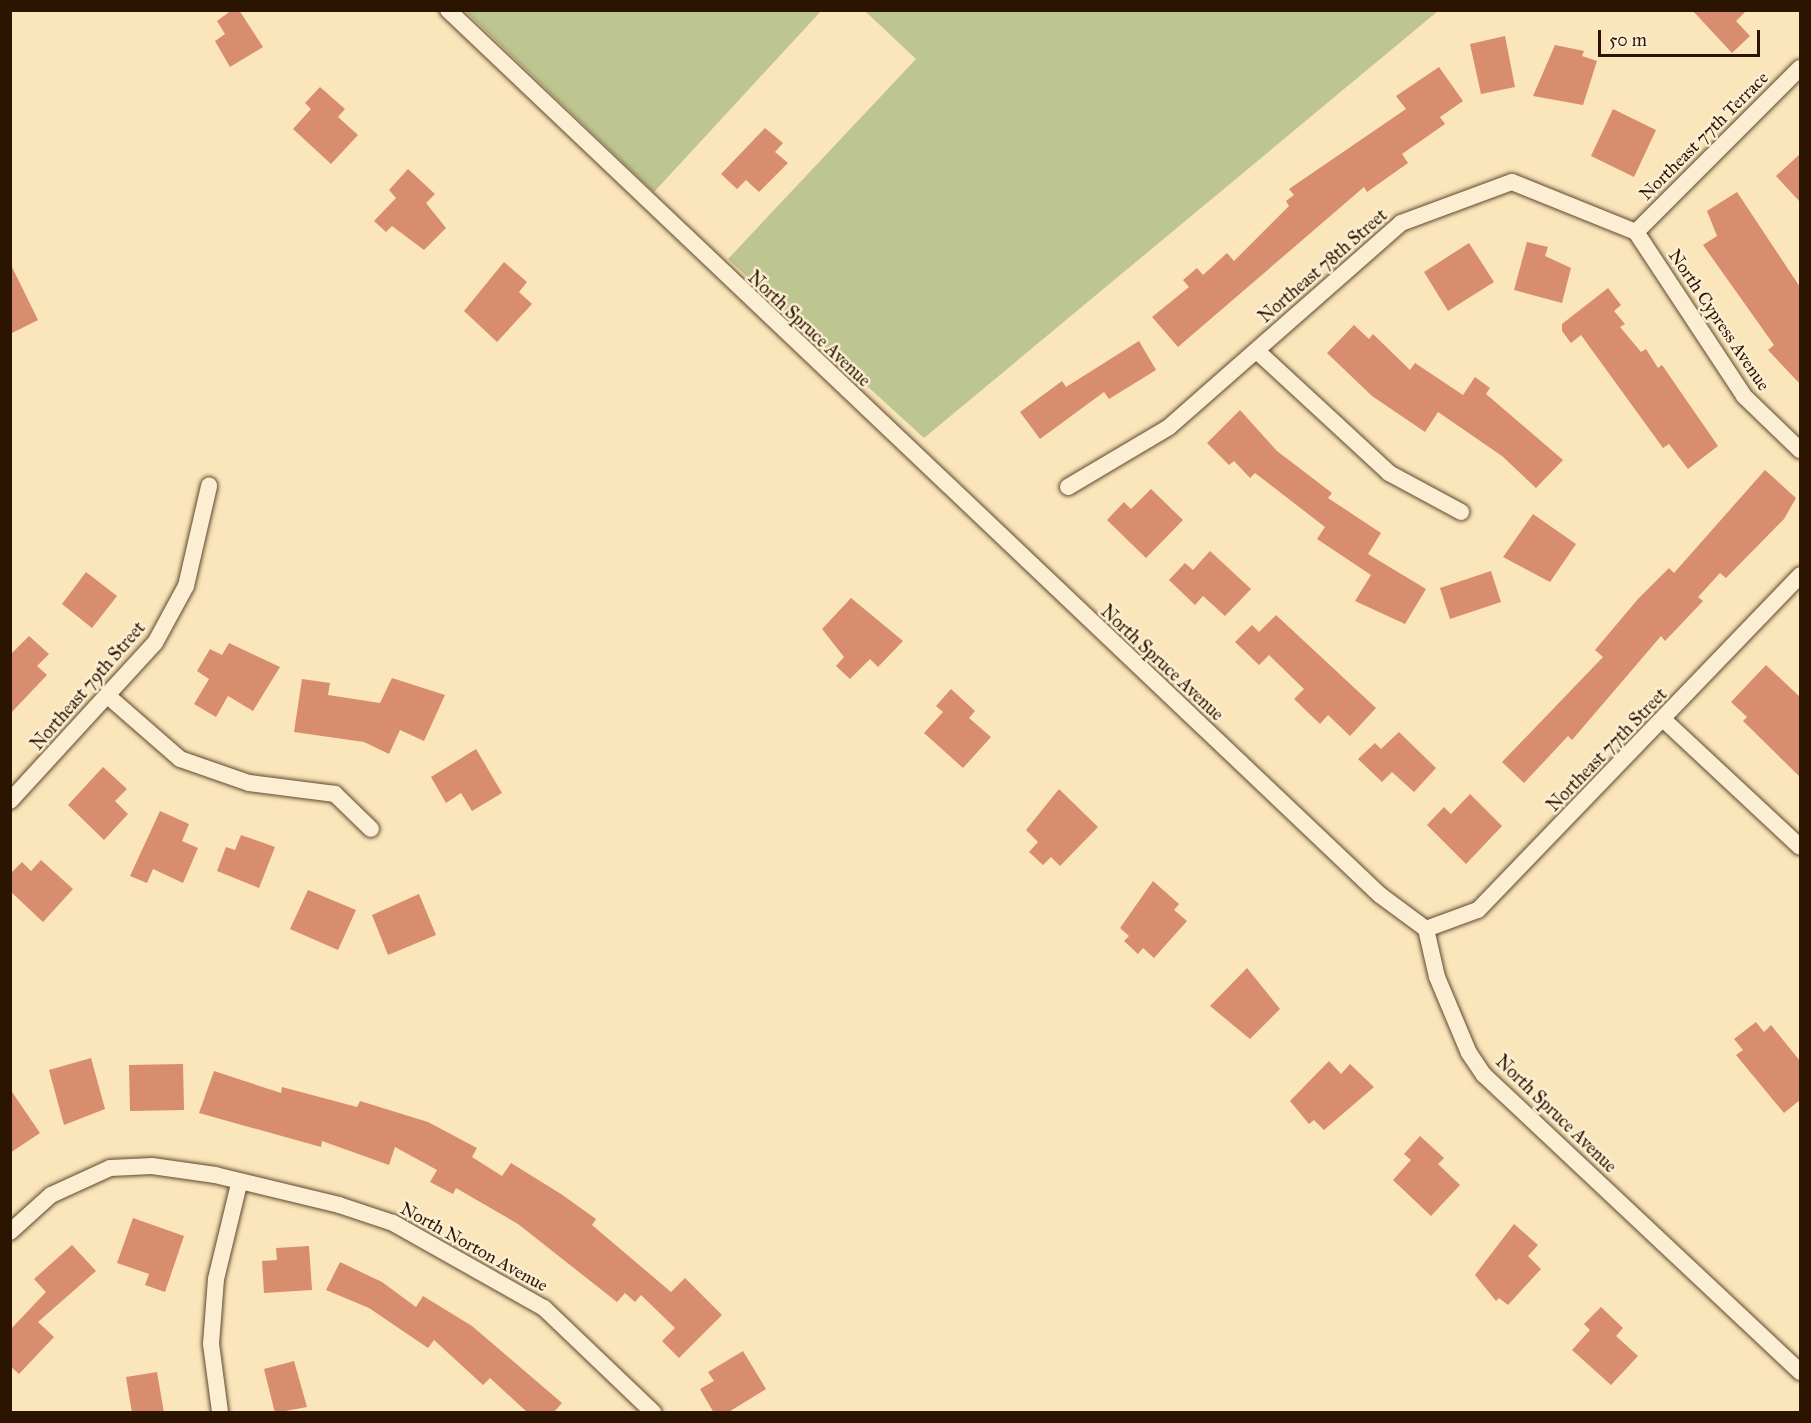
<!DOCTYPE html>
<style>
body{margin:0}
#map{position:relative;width:1811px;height:1423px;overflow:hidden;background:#fbe5ba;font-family:"IM FELL Great Primer",serif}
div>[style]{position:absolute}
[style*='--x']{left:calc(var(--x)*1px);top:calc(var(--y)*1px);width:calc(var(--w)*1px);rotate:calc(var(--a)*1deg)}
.green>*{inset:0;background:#bdc590}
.building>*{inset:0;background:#d78d6e}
.roads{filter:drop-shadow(0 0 2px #5f482e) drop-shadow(0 0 2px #5f482e)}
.minor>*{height:16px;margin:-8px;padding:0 8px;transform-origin:8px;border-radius:8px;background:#fceed2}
span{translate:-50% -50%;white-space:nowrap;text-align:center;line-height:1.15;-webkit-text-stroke:5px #fceed2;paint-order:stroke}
.street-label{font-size:18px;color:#2b1400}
.frame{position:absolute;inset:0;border:12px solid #2b1400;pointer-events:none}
.scale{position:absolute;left:1598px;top:30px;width:162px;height:27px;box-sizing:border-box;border:3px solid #2b1400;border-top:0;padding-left:8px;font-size:18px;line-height:21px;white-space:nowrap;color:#2b1400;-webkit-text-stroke:4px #fceed2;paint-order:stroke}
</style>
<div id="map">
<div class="green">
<div style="clip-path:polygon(465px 11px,821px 11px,654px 192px)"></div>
<div style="clip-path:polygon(865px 11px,1438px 11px,924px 438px,728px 259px,916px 59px)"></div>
</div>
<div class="building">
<div style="clip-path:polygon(232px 10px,239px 10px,263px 47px,230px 67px,215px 41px,225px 34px,217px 21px)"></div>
<div style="clip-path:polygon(1692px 10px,1747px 10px,1736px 21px,1750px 36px,1732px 53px)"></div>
<div style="clip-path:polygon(1505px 36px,1515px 87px,1481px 94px,1470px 44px)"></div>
<div style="clip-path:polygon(1555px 45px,1584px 51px,1582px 56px,1597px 61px,1583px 105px,1533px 96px)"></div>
<div style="clip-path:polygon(1439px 67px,1463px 101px,1440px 117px,1445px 124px,1402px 154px,1408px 163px,1367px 192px,1364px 187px,1178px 347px,1152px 317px,1189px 287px,1183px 280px,1197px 268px,1203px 275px,1227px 253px,1234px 261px,1289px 206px,1286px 201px,1294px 195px,1289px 189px,1406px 109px,1396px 96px)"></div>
<div style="clip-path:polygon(320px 87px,345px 109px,338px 117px,358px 135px,331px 164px,293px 129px,311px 109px,305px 103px)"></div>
<div style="clip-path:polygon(1613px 109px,1656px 130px,1634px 177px,1591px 156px)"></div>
<div style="clip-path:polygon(765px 128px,783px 143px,775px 152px,788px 163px,759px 192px,746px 180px,737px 189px,721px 174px)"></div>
<div style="clip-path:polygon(1800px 154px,1800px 202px,1776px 176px)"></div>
<div style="clip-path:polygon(408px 169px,435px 194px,426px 203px,446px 228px,424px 250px,392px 226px,386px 232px,374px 221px,396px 198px,389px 190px)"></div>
<div style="clip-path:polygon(1737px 192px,1800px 287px,1800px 384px,1768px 350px,1774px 345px,1703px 245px,1717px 236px,1707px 211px)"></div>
<div style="clip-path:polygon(1527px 242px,1548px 247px,1545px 256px,1571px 268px,1562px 303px,1514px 290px)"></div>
<div style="clip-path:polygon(1469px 243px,1494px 282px,1448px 311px,1424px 272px)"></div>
<div style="clip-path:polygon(504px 262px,527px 282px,519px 292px,532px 304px,497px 342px,464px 311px)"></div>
<div style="clip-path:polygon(10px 263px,38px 320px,10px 334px)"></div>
<div style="clip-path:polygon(1608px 288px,1621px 305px,1614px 311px,1625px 324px,1620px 327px,1641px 352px,1646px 349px,1658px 368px,1662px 365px,1718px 446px,1688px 469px,1669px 444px,1663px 448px,1581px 335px,1571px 343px,1562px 331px,1562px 324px)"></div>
<div style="clip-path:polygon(1354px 325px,1369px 339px,1373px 334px,1410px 370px,1415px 363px,1463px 395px,1475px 377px,1490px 388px,1486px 394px,1563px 460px,1536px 488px,1502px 456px,1438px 412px,1425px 432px,1372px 396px,1327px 353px)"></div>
<div style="clip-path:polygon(1139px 341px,1156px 370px,1109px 399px,1104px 392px,1040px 439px,1020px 412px,1062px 381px,1066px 387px)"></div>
<div style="clip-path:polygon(1240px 410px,1277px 451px,1332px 493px,1328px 498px,1381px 533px,1368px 554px,1426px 589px,1405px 624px,1355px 601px,1371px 575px,1317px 539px,1325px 527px,1255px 473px,1250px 478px,1234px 461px,1229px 465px,1207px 443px)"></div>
<div style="clip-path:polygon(1765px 470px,1796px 498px,1784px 519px,1726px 578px,1720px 573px,1698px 597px,1703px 601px,1665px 641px,1661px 636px,1572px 740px,1568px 736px,1524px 783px,1502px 762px,1603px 657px,1595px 650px,1638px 599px,1669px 568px,1674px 573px)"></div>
<div style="clip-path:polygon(1151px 489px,1183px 520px,1146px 558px,1107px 520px,1124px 502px,1131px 509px)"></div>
<div style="clip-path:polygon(1533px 514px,1576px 544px,1550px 582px,1503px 557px)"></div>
<div style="clip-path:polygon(1210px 551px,1251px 589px,1225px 616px,1203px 596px,1195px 605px,1169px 580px,1185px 563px,1193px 570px)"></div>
<div style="clip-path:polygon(1491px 571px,1501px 602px,1450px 619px,1440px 588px)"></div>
<div style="clip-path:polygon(86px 572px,117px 596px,92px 628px,62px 604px)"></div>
<div style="clip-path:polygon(851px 598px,903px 641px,878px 667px,870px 659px,850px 679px,836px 666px,844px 657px,822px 629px)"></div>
<div style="clip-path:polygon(1276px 615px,1376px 708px,1350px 736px,1328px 715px,1320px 724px,1294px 699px,1304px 689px,1269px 655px,1259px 665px,1235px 642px,1252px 625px,1259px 632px)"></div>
<div style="clip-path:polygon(29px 636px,49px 654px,37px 666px,47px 675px,10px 714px,10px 655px)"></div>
<div style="clip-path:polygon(229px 643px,280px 667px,253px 711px,228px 696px,216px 717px,194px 704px,209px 679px,197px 671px,210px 649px,222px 655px)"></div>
<div style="clip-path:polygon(1766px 665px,1800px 697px,1800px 777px,1743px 721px,1747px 717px,1731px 702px)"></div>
<div style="clip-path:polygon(392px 678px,445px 695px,424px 741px,400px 730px,389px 754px,364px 742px,294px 732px,302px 679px,330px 683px,328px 695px,380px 703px)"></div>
<div style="clip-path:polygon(951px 689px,975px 711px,969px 718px,991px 737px,963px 768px,924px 733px,943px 712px,936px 706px)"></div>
<div style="clip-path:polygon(1399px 732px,1436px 768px,1414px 792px,1392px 772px,1382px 782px,1358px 759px,1375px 743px,1381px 749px)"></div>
<div style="clip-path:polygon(476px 749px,502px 793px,472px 811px,461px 793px,446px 803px,431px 777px)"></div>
<div style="clip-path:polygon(103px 767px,127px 789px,115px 801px,128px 814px,104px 840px,68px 805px)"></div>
<div style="clip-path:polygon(1059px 789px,1098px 827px,1060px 866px,1051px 857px,1043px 865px,1029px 852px,1038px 842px,1026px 830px)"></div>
<div style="clip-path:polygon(1470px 794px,1502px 826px,1466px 864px,1427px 825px,1444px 807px,1451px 814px)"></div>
<div style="clip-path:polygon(160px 811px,189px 824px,182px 841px,198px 848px,183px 883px,153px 869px,147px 883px,130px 876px)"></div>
<div style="clip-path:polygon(241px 835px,275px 847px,259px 888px,217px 871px,226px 847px,235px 850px)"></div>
<div style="clip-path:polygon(41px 860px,73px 889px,43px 922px,10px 891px,10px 874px,22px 862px,31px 871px)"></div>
<div style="clip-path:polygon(1153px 881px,1179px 904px,1174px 910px,1187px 921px,1154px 958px,1143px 948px,1138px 954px,1124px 941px,1129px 936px,1120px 928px)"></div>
<div style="clip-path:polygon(308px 890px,356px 910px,338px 950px,290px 929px)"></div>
<div style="clip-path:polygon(419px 894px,436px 935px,388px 955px,372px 915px)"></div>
<div style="clip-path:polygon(1247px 968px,1280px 1009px,1250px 1039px,1210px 1006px)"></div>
<div style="clip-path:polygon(1756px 1022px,1764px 1032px,1771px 1025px,1800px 1061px,1800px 1100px,1784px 1113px,1736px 1055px,1743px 1050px,1734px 1039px)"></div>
<div style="clip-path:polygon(91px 1058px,105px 1109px,64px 1125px,49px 1070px)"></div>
<div style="clip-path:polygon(1329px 1061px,1341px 1074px,1350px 1064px,1374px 1087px,1324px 1130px,1314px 1120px,1309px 1124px,1290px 1101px)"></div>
<div style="clip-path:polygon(183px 1064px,184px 1110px,130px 1111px,129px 1065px)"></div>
<div style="clip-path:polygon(214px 1071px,281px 1093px,282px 1087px,357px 1107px,360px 1101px,428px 1122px,477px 1148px,472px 1157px,502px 1176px,511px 1163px,561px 1194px,596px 1219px,592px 1225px,671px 1292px,685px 1278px,722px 1315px,679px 1358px,662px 1341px,675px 1328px,641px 1295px,635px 1302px,625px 1293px,617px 1302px,518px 1224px,456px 1188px,453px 1194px,430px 1182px,437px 1170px,395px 1147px,389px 1165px,322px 1141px,321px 1147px,199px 1113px)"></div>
<div style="clip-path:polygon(10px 1089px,40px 1133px,10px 1153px)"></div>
<div style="clip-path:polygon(1420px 1136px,1444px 1158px,1438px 1164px,1460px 1185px,1431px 1216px,1393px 1180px,1411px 1160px,1404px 1154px)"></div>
<div style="clip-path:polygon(133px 1218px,184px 1236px,165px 1292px,145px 1285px,149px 1274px,117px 1263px)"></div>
<div style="clip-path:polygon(1514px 1224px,1538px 1245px,1528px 1256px,1541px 1269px,1508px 1305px,1499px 1298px,1496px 1301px,1475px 1275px)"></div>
<div style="clip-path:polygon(72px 1245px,96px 1271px,38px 1322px,54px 1337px,19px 1374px,10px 1366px,10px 1330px,46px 1292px,34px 1279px)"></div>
<div style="clip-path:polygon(309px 1246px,312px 1290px,264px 1293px,262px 1261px,277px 1260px,276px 1248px)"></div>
<div style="clip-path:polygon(340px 1262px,382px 1282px,416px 1307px,423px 1296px,472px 1326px,562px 1403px,553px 1413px,528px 1413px,490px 1378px,483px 1385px,434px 1340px,428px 1348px,369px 1308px,326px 1290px)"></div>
<div style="clip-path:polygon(1601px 1307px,1623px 1328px,1616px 1336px,1638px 1356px,1611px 1385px,1572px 1350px,1590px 1330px,1584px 1324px)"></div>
<div style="clip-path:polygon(743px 1351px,766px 1389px,727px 1413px,714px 1413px,700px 1389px,714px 1381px,708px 1372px)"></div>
<div style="clip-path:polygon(294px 1361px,307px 1407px,275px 1413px,264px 1369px)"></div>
<div style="clip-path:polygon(157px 1372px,164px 1413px,132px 1413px,126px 1377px)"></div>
</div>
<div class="roads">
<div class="minor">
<div style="--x:448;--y:10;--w:1285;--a:43.52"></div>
<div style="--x:1380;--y:895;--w:57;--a:36.5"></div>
<div style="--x:1426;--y:929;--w:49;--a:77.1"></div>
<div style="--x:1437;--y:977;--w:82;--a:67.2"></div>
<div style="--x:1469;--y:1053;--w:27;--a:56"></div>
<div style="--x:1484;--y:1075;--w:434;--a:43.2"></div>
<div style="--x:1636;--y:232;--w:196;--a:56.6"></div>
<div style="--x:1744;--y:396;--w:78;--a:44"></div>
<div style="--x:1636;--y:232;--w:232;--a:-45"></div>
<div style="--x:1257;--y:351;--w:180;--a:42.7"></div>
<div style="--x:1389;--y:473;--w:82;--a:28.4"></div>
<div style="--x:1068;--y:487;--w:117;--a:-30.7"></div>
<div style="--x:1169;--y:427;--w:309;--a:-41.3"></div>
<div style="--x:1401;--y:223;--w:118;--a:-20.3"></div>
<div style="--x:1512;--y:182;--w:134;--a:22"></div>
<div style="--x:109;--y:697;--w:94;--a:41.1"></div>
<div style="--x:180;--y:759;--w:73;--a:19.2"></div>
<div style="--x:249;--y:783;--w:87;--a:7.3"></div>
<div style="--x:335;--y:794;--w:50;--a:44.2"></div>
<div style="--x:1664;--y:720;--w:186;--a:43"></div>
<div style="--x:10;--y:801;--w:214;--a:-47.5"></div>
<div style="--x:155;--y:643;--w:65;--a:-61.5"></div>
<div style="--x:186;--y:586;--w:103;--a:-77"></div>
<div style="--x:1426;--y:929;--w:55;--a:-20.1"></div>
<div style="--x:1478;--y:910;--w:465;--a:-46.1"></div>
<div style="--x:10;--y:1232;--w:55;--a:-42.1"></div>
<div style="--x:51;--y:1195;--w:65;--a:-24.6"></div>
<div style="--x:110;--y:1168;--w:42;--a:-2.7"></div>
<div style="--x:152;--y:1166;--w:64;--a:8.1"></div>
<div style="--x:215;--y:1175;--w:128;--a:13.6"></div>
<div style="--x:339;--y:1205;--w:57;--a:18.4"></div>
<div style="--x:393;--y:1223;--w:173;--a:29.4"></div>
<div style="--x:544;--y:1308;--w:151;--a:43.7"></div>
<div style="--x:220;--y:1412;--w:69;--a:-97.5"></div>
<div style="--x:211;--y:1344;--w:65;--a:-85.6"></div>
<div style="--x:216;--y:1279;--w:98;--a:-76.4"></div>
</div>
</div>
<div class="street-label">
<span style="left:1704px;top:136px;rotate:-45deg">Northeast 77th Terrace</span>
<span style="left:1323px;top:266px;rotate:-41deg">Northeast 78th Street</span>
<span style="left:1719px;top:320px;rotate:56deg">North Cypress Avenue</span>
<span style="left:809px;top:329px;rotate:43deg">North Spruce Avenue</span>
<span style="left:1162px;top:663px;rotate:43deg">North Spruce Avenue</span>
<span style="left:88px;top:686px;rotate:-49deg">Northeast 79th Street</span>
<span style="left:1607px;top:750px;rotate:-46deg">Northeast 77th Street</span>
<span style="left:1556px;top:1114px;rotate:44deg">North Spruce Avenue</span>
<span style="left:474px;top:1247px;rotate:29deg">North Norton Avenue</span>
</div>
<div class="frame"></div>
<div class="scale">50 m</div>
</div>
